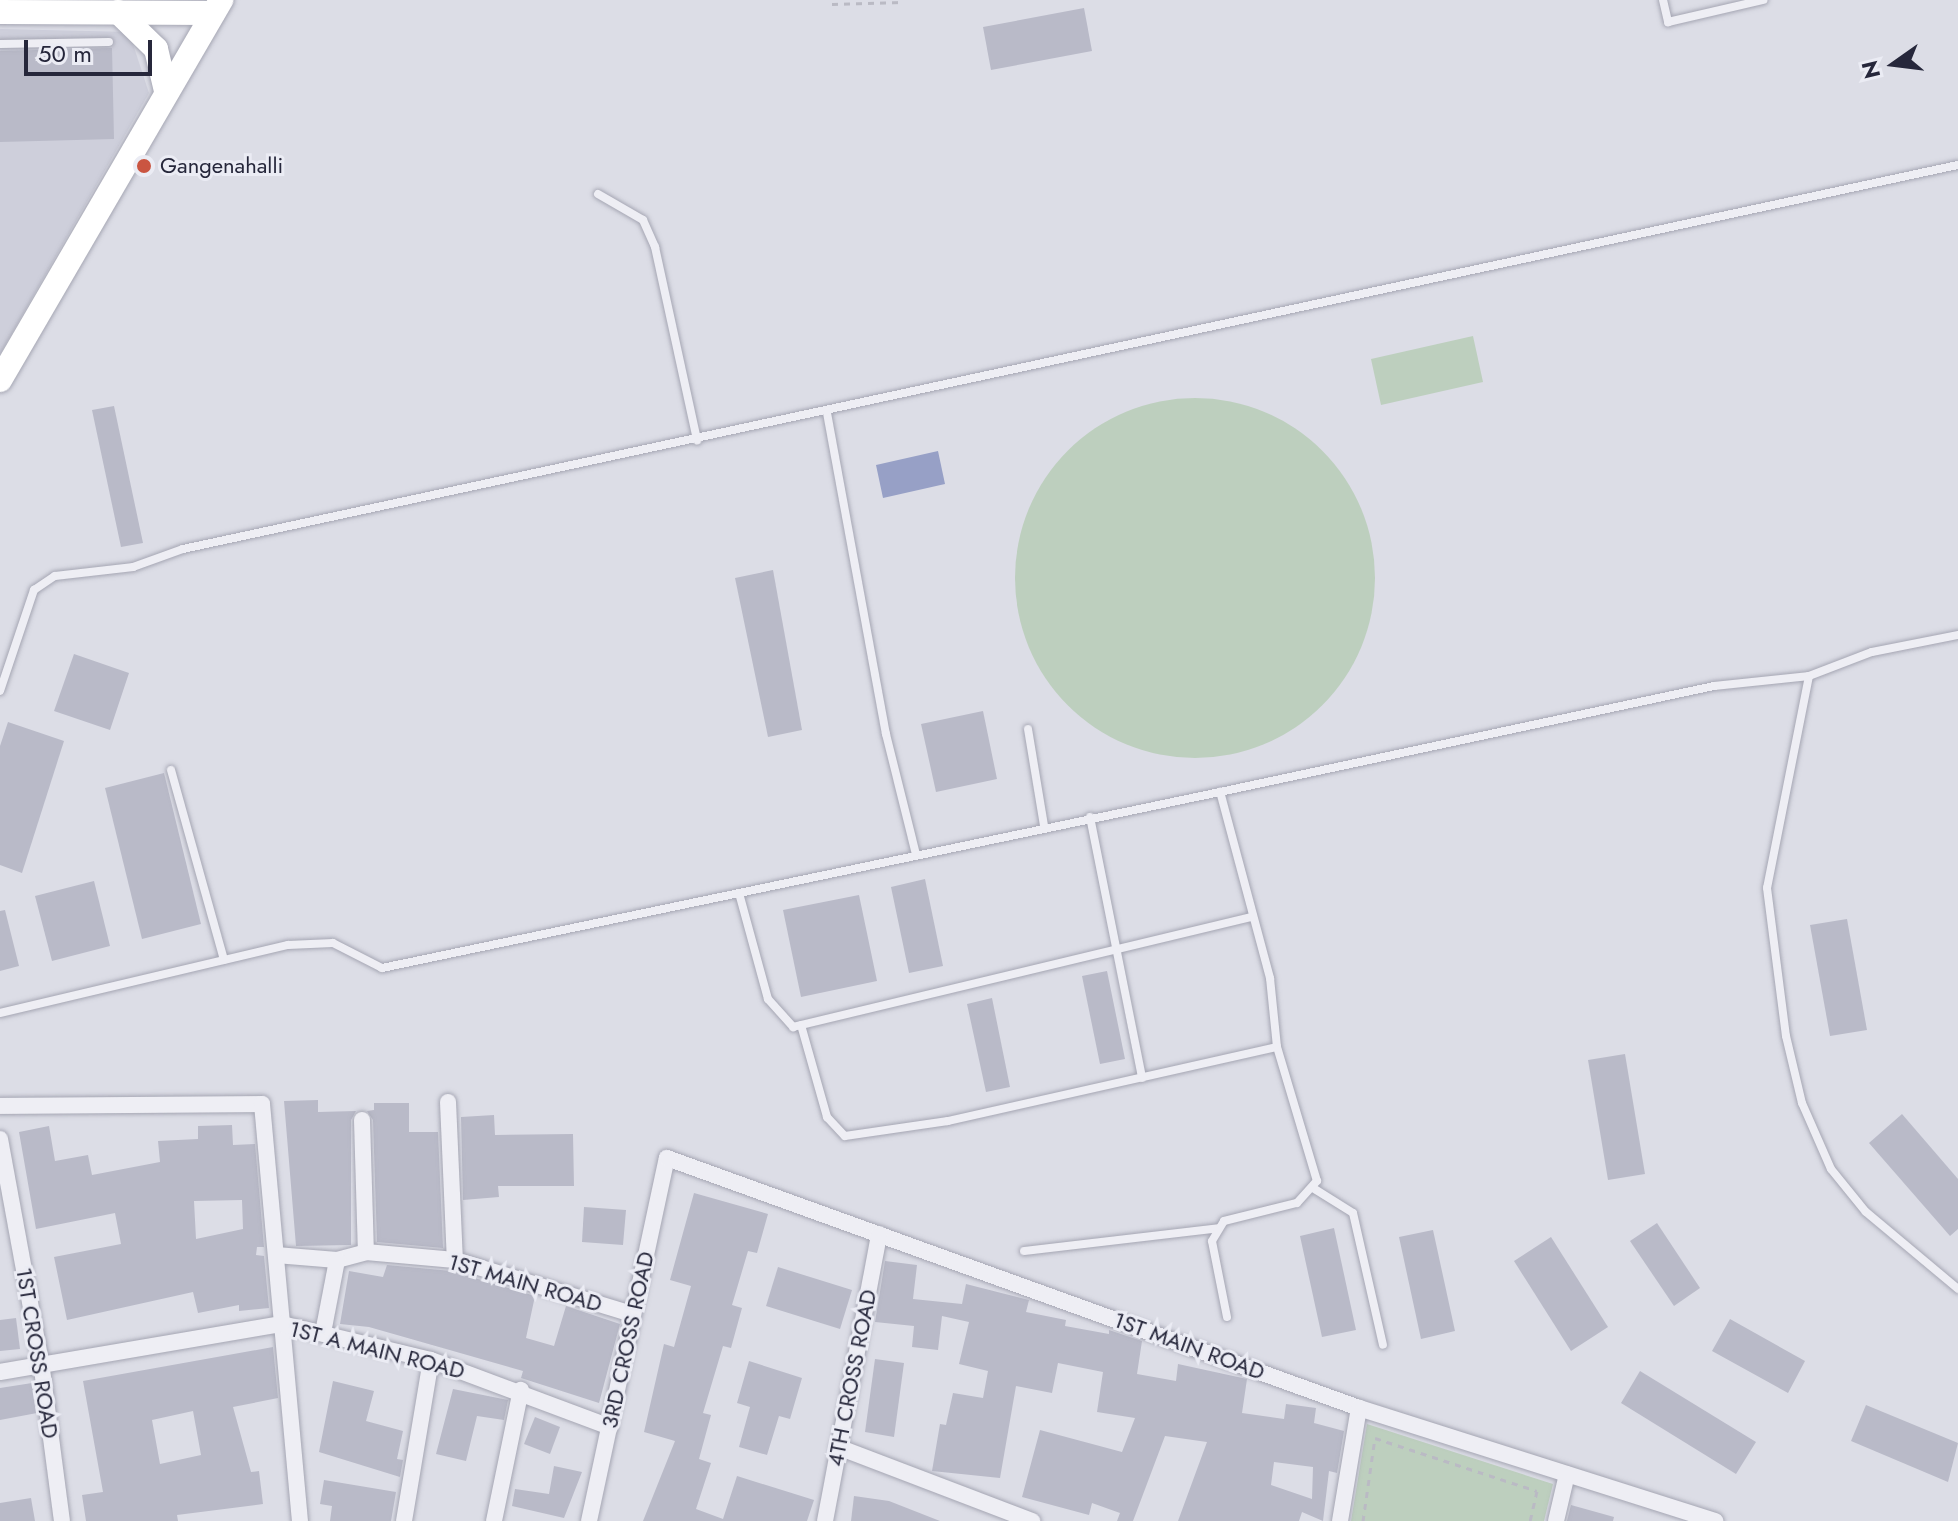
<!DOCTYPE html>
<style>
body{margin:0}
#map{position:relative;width:1958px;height:1521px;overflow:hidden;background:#dcdde6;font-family:Jost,sans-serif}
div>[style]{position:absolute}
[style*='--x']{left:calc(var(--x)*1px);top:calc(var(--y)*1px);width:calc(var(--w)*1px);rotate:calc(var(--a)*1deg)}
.built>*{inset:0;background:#cecfdb}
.green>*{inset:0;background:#bdcfbe}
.round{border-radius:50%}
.water>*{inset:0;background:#97a0c6}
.building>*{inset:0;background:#b9bac8}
.path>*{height:3px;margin-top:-1.5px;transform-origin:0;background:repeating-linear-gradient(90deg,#babac4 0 6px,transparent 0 12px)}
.roads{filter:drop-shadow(0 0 2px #a5a6b3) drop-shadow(0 0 2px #a5a6b3)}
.lane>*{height:8px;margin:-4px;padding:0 4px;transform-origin:4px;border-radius:4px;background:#eeeef4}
.street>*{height:16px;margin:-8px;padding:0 8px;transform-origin:8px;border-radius:8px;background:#eeeef4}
.secondary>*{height:24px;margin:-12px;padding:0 12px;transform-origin:12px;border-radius:12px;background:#fff}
.dots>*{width:22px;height:22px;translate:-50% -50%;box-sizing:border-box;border:4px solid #ebecf4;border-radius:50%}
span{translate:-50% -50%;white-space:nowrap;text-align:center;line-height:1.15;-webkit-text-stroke:6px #ebecf4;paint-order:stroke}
.poi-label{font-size:22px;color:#26273b}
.left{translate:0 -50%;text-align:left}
.street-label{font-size:22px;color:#26273b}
.north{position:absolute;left:1854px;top:24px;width:80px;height:80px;-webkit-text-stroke:6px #ebecf4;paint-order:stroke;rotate:256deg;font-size:22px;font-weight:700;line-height:32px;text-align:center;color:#26273b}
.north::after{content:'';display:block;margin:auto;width:28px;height:36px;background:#26273b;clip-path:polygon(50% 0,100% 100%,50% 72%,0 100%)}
.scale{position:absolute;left:24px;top:40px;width:128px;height:36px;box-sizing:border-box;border:4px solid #26273b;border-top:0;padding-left:10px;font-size:24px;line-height:28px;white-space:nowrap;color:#26273b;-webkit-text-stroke:6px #ebecf4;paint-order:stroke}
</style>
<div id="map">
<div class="built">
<div style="clip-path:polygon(0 29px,129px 32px,149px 93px,0 354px)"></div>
</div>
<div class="green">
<div style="clip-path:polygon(1473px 336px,1483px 382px,1381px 405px,1371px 359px)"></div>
<div class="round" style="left:1015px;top:398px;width:360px;height:360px"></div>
<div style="clip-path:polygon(1367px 1424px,1553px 1484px,1544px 1521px,1351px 1521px)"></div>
</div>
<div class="water">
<div style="clip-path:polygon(938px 451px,945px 484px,883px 498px,876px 465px)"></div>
</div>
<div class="building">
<div style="clip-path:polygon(1084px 8px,1092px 51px,991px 70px,983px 27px)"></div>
<div style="clip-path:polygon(112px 48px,114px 139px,0 142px,0 51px)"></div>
<div style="clip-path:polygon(114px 406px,143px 543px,121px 547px,92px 410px)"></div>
<div style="clip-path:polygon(773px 570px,802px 730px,768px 737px,735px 578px)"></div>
<div style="clip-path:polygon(74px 654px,129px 673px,110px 730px,54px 711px)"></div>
<div style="clip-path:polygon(983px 711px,997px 779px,936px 792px,921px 724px)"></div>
<div style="clip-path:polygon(8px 722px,64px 741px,22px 873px,0 865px,0 746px)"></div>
<div style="clip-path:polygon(164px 773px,201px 924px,142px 939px,105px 788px)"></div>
<div style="clip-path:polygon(925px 879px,943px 966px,909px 973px,891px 887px)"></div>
<div style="clip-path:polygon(94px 881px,110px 946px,52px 961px,35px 896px)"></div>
<div style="clip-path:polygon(859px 895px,877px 981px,801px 997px,783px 910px)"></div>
<div style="clip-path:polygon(5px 910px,19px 966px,0 971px,0 911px)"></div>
<div style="clip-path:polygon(1847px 919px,1867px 1030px,1830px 1036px,1810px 925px)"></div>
<div style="clip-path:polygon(1107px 971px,1125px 1059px,1100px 1064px,1082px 976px)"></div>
<div style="clip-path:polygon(992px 998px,1010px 1087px,986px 1092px,967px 1004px)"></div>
<div style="clip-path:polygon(1625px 1054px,1645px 1174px,1608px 1180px,1588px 1060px)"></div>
<div style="clip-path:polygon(318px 1100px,318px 1112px,356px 1111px,351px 1120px,351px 1245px,296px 1246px,284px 1101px)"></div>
<div style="clip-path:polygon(374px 1103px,409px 1103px,409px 1132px,438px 1132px,443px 1248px,377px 1242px,373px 1120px,367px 1111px,374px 1110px)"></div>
<div style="clip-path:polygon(1902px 1114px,1958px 1179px,1958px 1229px,1950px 1236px,1869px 1143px)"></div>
<div style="clip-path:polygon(494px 1115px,495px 1135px,573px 1134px,574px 1186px,498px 1186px,499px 1197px,463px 1200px,461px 1117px)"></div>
<div style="clip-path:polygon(evenodd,232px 1125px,233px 1145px,255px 1144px,264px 1247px,257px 1247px,256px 1255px,264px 1256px,269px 1308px,239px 1311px,239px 1305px,198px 1313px,193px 1292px,67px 1320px,54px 1257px,121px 1244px,115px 1213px,36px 1229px,19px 1132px,49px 1126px,55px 1161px,88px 1155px,92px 1175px,160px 1162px,158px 1141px,198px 1139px,198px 1126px,232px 1125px,242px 1200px,243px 1229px,196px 1239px,194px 1201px,242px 1200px)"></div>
<div style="clip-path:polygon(694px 1193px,768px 1214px,757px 1253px,748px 1251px,732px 1305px,742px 1308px,731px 1348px,723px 1346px,703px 1413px,711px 1415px,699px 1459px,711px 1463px,696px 1509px,723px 1519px,737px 1476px,814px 1500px,807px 1521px,643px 1521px,675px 1441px,644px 1432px,664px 1344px,674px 1347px,691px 1286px,670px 1280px)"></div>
<div style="clip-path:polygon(584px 1207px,626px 1210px,623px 1245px,582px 1242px)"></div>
<div style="clip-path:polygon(1657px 1223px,1700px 1288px,1674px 1306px,1630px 1241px)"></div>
<div style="clip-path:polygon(1334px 1228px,1356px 1330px,1322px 1337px,1300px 1236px)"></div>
<div style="clip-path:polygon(1433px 1230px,1455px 1331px,1421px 1339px,1399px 1237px)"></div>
<div style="clip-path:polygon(1551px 1237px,1608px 1327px,1571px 1351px,1514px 1261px)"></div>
<div style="clip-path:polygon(evenodd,885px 1261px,917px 1265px,913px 1299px,962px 1304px,966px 1284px,1029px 1300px,1026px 1312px,1066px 1320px,1065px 1326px,1109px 1334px,1109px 1330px,1142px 1341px,1137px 1374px,1176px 1381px,1178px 1364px,1247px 1379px,1242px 1413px,1284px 1419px,1286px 1404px,1316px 1408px,1314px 1423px,1344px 1431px,1337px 1473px,1329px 1471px,1323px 1521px,1302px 1512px,1299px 1521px,1178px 1521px,1207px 1442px,1165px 1436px,1133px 1521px,1117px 1521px,1120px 1513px,1092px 1503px,1089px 1515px,1022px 1497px,1040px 1430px,1122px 1452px,1135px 1418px,1097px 1412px,1103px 1372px,1058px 1363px,1052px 1393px,1016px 1386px,1000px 1478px,932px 1471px,940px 1424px,946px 1425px,953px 1393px,983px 1398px,988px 1371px,959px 1364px,969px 1322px,942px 1316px,938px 1350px,912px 1347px,914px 1326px,875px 1322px,885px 1261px,1274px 1462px,1313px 1467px,1312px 1499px,1271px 1485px,1274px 1462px)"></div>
<div style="clip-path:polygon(387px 1265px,451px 1271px,535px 1296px,526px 1338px,554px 1346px,566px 1306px,620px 1324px,599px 1403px,521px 1378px,523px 1371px,369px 1327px,340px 1324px,349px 1271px,383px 1277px)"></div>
<div style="clip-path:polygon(778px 1267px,852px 1290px,840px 1329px,766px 1306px)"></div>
<div style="clip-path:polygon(16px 1318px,20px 1349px,0 1351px,0 1320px)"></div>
<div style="clip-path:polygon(1730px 1319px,1805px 1361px,1788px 1393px,1712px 1351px)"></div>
<div style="clip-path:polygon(evenodd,273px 1347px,278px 1398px,233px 1407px,251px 1472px,259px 1471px,263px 1504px,177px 1515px,178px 1521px,86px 1521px,82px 1495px,103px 1492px,83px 1381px,273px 1347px,193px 1411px,201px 1455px,160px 1464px,152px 1420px,193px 1411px)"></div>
<div style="clip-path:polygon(875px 1359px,904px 1363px,894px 1437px,865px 1432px)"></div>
<div style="clip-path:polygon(749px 1361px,802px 1378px,790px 1419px,779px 1416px,767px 1455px,739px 1447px,750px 1407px,737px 1403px)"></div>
<div style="clip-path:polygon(1640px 1371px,1756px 1442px,1736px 1474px,1621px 1403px)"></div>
<div style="clip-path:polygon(333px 1381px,374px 1391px,366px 1421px,403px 1431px,397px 1459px,403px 1460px,400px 1477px,319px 1452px)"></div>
<div style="clip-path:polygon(32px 1383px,37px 1413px,0 1420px,0 1388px)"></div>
<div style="clip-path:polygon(453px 1389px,508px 1400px,504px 1420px,477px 1416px,466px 1461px,436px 1454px)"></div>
<div style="clip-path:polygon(1866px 1405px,1958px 1443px,1948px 1482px,1851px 1441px)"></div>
<div style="clip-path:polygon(535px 1417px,560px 1427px,550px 1454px,524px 1444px)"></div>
<div style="clip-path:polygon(554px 1466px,582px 1472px,564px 1518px,512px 1506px,515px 1489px,549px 1494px)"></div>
<div style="clip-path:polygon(324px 1480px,396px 1492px,391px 1521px,330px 1521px,332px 1506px,320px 1504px)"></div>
<div style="clip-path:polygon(854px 1496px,889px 1501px,940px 1521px,851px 1521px)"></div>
<div style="clip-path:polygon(31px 1498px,35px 1521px,0 1521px,0 1503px)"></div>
<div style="clip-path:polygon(1571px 1505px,1614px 1517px,1613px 1521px,1567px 1521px)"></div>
</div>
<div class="path">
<div style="--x:832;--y:4;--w:71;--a:-1.6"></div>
<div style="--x:1363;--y:1521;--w:84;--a:-81.8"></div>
<div style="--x:1375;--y:1438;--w:170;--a:18.1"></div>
<div style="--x:1537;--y:1491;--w:31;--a:103"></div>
</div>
<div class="roads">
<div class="lane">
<div style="--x:1663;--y:0;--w:23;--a:77"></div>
<div style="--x:1668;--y:22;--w:98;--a:-13"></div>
<div style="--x:0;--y:44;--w:109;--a:-1.1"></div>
<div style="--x:598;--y:194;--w:52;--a:30"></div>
<div style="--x:643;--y:220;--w:30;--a:66"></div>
<div style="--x:655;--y:247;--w:198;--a:77.7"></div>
<div style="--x:827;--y:413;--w:326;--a:79.6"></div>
<div style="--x:886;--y:734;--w:124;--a:76"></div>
<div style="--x:1809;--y:676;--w:216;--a:101.2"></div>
<div style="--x:1767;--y:888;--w:149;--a:82.7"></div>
<div style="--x:1786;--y:1036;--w:69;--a:76.6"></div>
<div style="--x:1802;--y:1103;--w:72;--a:66.3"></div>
<div style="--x:1831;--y:1169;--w:55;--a:50.9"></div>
<div style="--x:1866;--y:1212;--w:120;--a:39.9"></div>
<div style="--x:0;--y:691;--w:107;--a:-71.4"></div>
<div style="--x:34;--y:590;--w:25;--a:-34"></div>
<div style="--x:55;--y:576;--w:79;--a:-6.6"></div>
<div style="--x:133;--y:567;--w:53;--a:-19.8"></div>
<div style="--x:183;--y:549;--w:1816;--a:-12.21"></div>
<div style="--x:1028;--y:729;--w:98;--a:80.6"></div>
<div style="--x:171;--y:770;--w:197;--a:74.4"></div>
<div style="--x:1090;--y:817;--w:266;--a:78.7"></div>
<div style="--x:739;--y:893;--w:110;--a:74.7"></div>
<div style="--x:768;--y:999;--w:38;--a:48"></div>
<div style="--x:793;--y:1027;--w:471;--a:-13.5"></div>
<div style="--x:0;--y:1013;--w:296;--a:-13.3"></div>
<div style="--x:288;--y:945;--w:45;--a:-2.5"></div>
<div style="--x:333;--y:943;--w:55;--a:27"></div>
<div style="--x:382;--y:968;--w:856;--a:-11.86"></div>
<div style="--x:801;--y:1025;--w:96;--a:74.2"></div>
<div style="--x:827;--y:1117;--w:26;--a:47"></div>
<div style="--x:845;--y:1136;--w:104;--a:-8.3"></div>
<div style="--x:948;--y:1121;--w:337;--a:-12.7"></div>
<div style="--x:1313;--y:1188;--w:47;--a:32"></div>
<div style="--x:1353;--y:1213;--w:135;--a:77.2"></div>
<div style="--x:1024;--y:1251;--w:196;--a:-6.7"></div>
<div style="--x:1227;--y:1317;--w:77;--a:-101.2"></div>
<div style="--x:1212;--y:1241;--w:23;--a:-59"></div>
<div style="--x:1224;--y:1221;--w:75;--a:-13.9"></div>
<div style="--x:1297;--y:1203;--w:30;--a:-48"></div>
<div style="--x:1317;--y:1181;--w:140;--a:-106.6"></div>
<div style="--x:1277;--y:1047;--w:69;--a:-95.8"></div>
<div style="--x:1270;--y:978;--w:193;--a:-105"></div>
<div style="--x:1220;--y:792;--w:505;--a:-12.11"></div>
<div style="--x:1714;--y:686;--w:96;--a:-6"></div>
<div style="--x:1809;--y:676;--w:67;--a:-20.9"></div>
<div style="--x:1872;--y:652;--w:88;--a:-11.2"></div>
</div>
<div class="street">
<div style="--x:448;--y:1102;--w:158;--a:87.5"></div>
<div style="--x:0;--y:1106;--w:262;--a:-0.4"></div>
<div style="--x:262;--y:1104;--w:419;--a:84.8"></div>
<div style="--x:362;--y:1120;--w:132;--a:88.3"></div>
<div style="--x:0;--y:1139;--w:227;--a:79.6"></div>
<div style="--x:41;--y:1362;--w:160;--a:82.5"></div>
<div style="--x:276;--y:1255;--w:61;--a:4.7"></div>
<div style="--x:337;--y:1260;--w:30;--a:-15"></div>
<div style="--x:366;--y:1252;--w:89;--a:5.1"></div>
<div style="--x:455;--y:1260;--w:185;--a:17"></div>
<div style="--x:323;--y:1333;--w:74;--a:-79.1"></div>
<div style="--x:0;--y:1372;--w:286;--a:-9.7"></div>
<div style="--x:282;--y:1324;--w:153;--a:13.6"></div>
<div style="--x:431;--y:1360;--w:191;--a:20.5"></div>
<div style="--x:838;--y:1447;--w:208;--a:20.9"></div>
<div style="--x:404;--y:1521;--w:163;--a:-80.5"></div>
<div style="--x:494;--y:1521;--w:134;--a:-78.4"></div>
<div style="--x:589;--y:1521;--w:371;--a:-77.9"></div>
<div style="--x:667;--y:1158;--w:736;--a:19.86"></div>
<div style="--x:1359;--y:1408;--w:374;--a:17.6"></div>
<div style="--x:825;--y:1521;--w:292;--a:-79.3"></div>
<div style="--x:1340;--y:1521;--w:115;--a:-80.5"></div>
<div style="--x:1556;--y:1521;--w:48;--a:-76.8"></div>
</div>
<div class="secondary">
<div style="--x:0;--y:12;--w:213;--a:0.3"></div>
<div style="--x:118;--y:12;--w:53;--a:44.2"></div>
<div style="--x:156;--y:49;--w:43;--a:76.6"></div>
<div style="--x:0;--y:380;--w:440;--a:-59.8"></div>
</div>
</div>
<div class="dots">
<div style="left:144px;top:166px;background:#ca5541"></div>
</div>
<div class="poi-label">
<span class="left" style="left:160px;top:166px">Gangenahalli</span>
</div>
<div class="street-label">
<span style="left:525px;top:1283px;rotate:16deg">1ST MAIN ROAD</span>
<span style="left:628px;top:1340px;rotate:-78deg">3RD CROSS ROAD</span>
<span style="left:1189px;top:1346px;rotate:20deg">1ST MAIN ROAD</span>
<span style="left:377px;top:1350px;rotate:14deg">1ST A MAIN ROAD</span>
<span style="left:37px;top:1353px;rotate:81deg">1ST CROSS ROAD</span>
<span style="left:852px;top:1378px;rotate:-79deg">4TH CROSS ROAD</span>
</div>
<div class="north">N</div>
<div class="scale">50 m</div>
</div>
